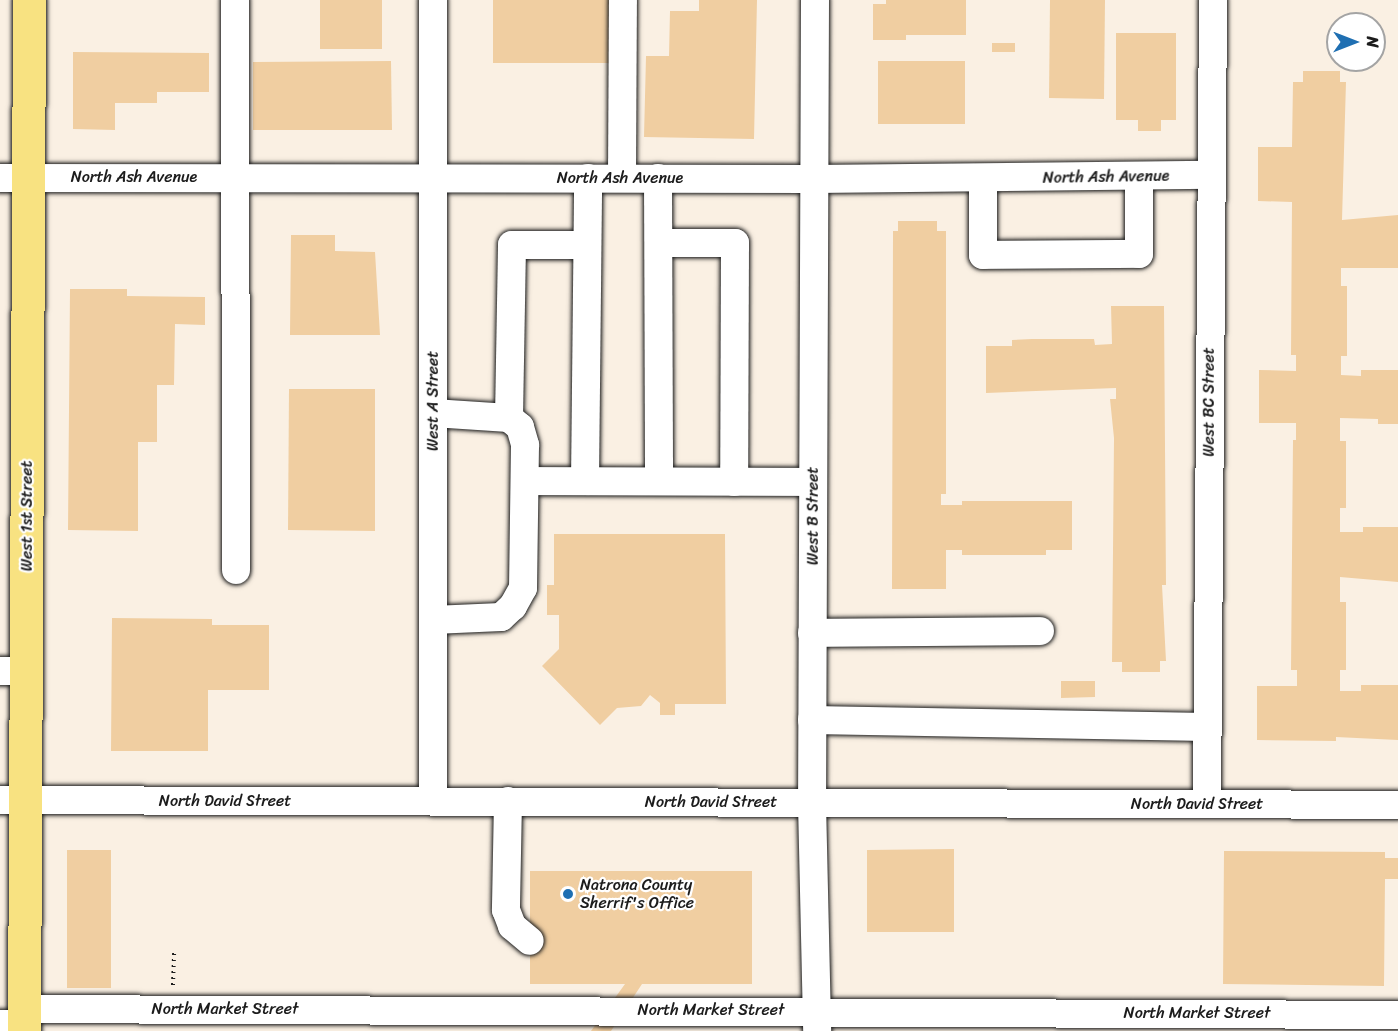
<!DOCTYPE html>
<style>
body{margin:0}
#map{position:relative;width:1398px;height:1031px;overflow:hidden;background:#faf0e3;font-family:Sriracha,sans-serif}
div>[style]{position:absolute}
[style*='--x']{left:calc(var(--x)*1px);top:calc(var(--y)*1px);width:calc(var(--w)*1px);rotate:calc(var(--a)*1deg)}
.building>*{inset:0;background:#f0cea1}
.path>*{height:4px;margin-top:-2px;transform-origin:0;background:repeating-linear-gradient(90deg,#1c1c1c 0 1.5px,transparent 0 6px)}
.roads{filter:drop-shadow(0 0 2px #1c1c1c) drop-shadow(0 0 2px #1c1c1c)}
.minor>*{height:28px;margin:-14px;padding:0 14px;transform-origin:14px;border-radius:14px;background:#fff}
.major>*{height:33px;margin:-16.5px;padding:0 16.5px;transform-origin:16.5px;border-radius:16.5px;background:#f8e281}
.dots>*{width:16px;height:16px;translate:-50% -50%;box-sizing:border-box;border:3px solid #fff;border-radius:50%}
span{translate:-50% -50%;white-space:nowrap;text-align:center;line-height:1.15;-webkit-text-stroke:4.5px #fff;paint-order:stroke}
.street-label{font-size:16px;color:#1c1c1c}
.poi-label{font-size:16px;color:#1c1c1c}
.left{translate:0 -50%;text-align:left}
.north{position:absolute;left:1326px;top:12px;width:60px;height:60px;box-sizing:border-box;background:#fff;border:2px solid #a4a4a4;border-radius:50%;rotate:90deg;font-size:16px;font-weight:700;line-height:24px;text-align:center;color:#1c1c1c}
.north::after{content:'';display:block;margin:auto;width:21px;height:27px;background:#1f6fb2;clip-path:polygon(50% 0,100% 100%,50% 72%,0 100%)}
</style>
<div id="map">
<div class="building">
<div style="clip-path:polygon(320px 0,382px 0,382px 49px,320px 49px)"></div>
<div style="clip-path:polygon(493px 0,613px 0,613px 63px,493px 63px)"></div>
<div style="clip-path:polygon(699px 0,757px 0,754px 139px,644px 137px,646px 56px,669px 56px,670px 11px,699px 11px)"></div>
<div style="clip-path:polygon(886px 0,966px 0,966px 35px,906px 35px,906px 40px,873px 40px,873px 4px,886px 4px)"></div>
<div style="clip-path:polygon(1050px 0,1105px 0,1104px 99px,1049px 98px)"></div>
<div style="clip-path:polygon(1116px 33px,1176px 33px,1176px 120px,1161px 120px,1161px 131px,1138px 131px,1138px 120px,1116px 120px)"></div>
<div style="clip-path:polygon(992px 43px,1015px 43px,1015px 52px,992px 52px)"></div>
<div style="clip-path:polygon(73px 52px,209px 53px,209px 92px,157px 92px,157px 103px,115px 103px,115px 130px,73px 129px)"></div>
<div style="clip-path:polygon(391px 61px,392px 130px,253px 130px,253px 62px)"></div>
<div style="clip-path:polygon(878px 61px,965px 61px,965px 124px,878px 124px)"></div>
<div style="clip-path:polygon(1303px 71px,1340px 71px,1340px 82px,1346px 82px,1342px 220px,1398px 215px,1398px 268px,1341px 268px,1341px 286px,1347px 286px,1347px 356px,1341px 356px,1341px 375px,1361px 376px,1361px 370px,1398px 370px,1398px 424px,1378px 424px,1378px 419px,1340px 418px,1340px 441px,1346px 441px,1346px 508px,1340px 508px,1340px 532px,1363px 532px,1363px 527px,1398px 527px,1398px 582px,1340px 577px,1340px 602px,1346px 602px,1346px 670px,1340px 670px,1340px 691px,1361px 691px,1361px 685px,1398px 685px,1398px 740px,1336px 737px,1336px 741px,1257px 740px,1257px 686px,1297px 686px,1297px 670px,1291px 670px,1293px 440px,1296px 440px,1296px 423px,1259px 423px,1259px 370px,1296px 371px,1296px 355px,1291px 355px,1292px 202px,1258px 201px,1258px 147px,1292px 147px,1293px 82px,1303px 82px)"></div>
<div style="clip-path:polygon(898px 221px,937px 221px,937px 231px,946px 231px,946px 494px,941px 494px,941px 505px,962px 505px,962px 501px,1072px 501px,1072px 550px,1046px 550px,1046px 555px,962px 555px,962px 550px,946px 550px,946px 589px,892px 589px,893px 231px,898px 231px)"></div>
<div style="clip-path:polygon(291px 235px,335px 235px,335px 251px,375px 252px,380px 335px,290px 335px)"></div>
<div style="clip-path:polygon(70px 289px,127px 289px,127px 296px,205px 297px,205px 325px,175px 324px,174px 385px,157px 385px,157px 442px,138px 442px,138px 531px,68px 530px)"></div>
<div style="clip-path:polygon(1111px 306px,1164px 306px,1166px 585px,1162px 585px,1166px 661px,1160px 661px,1160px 672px,1122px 672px,1122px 662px,1112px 662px,1114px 438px,1110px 399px,1116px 399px,1116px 388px,986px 393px,986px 346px,1012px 346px,1012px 340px,1032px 339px,1094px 339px,1095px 345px,1112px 344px)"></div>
<div style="clip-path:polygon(289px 389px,375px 389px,375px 531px,288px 530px)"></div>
<div style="clip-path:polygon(554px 534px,725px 534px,726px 704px,675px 704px,675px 715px,660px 715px,660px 703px,650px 695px,641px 706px,617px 708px,600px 725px,542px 666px,559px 649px,559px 615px,547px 615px,547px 585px,554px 585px)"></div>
<div style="clip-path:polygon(112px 618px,212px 619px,212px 625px,269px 625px,269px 690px,208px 690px,208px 751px,111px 751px)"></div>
<div style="clip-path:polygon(1061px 681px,1095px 681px,1095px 697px,1061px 698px)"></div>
<div style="clip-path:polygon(954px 849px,954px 932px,867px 932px,867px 850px)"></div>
<div style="clip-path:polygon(67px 850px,111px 850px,111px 988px,67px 988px)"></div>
<div style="clip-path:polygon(1224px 851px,1385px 852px,1385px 858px,1398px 858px,1398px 879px,1385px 879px,1384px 986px,1223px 984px)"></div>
<div style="clip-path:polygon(530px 871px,752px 871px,752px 984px,642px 984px,611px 1031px,591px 1031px,625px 984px,530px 984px)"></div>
</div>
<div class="path">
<div style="--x:173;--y:985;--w:35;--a:-88"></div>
</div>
<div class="roads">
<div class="minor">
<div style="--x:235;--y:0;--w:570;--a:89.9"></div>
<div style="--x:815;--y:0;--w:803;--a:90.21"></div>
<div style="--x:812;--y:803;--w:228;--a:88.7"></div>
<div style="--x:0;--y:178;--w:814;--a:0.07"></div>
<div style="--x:814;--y:179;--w:397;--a:-0.6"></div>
<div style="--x:622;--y:178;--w:178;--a:-89.7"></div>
<div style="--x:658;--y:178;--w:303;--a:89.8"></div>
<div style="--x:983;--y:178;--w:77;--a:90"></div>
<div style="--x:983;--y:255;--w:156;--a:-0.4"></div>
<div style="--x:1139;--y:254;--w:78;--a:-90"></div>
<div style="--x:659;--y:243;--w:76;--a:0"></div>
<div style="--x:735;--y:243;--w:239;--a:90.2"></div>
<div style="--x:433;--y:413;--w:76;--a:3.8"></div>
<div style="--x:509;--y:418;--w:14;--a:39"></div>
<div style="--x:520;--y:427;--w:19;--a:74"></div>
<div style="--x:525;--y:445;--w:143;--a:90.8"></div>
<div style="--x:523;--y:588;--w:21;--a:119"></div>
<div style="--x:513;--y:606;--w:16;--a:137"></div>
<div style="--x:501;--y:617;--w:68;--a:177.5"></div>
<div style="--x:509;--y:418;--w:173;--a:-89"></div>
<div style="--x:512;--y:245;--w:75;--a:0"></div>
<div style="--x:525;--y:481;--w:288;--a:0.2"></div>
<div style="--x:585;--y:481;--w:303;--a:-89.4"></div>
<div style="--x:812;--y:633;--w:228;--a:-0.5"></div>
<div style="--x:0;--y:671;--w:26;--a:0"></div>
<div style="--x:812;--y:720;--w:395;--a:1"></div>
<div style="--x:0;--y:800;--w:1398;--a:0.2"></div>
<div style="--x:433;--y:801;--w:801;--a:-90"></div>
<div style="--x:508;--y:801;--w:109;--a:91.1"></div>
<div style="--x:506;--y:910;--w:17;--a:69"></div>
<div style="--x:512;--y:926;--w:23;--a:40"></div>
<div style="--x:1207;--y:804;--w:804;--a:-89.57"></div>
<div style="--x:24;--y:1009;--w:1374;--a:0.25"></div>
<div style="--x:0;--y:1024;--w:24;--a:0"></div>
</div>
<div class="major">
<div style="--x:24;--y:1031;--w:1031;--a:-89.72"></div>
</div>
</div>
<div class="dots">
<div style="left:568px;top:894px;background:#1f6fb2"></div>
</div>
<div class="street-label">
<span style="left:134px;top:177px">North Ash Avenue</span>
<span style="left:1106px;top:177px;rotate:-1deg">North Ash Avenue</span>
<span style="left:620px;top:178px">North Ash Avenue</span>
<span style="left:433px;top:401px;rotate:-90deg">West A Street</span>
<span style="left:1209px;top:402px;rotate:-90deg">West BC Street</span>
<span style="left:27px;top:516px;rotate:-90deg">West 1st Street</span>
<span style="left:813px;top:516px;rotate:-90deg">West B Street</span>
<span style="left:225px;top:801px">North David Street</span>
<span style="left:711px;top:802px">North David Street</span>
<span style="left:1197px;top:804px">North David Street</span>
<span style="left:225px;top:1009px">North Market Street</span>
<span style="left:711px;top:1010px">North Market Street</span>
<span style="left:1197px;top:1013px">North Market Street</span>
</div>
<div class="poi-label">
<span class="left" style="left:580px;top:894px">Natrona County<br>Sherrif's Office</span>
</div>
<div class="north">N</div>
</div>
